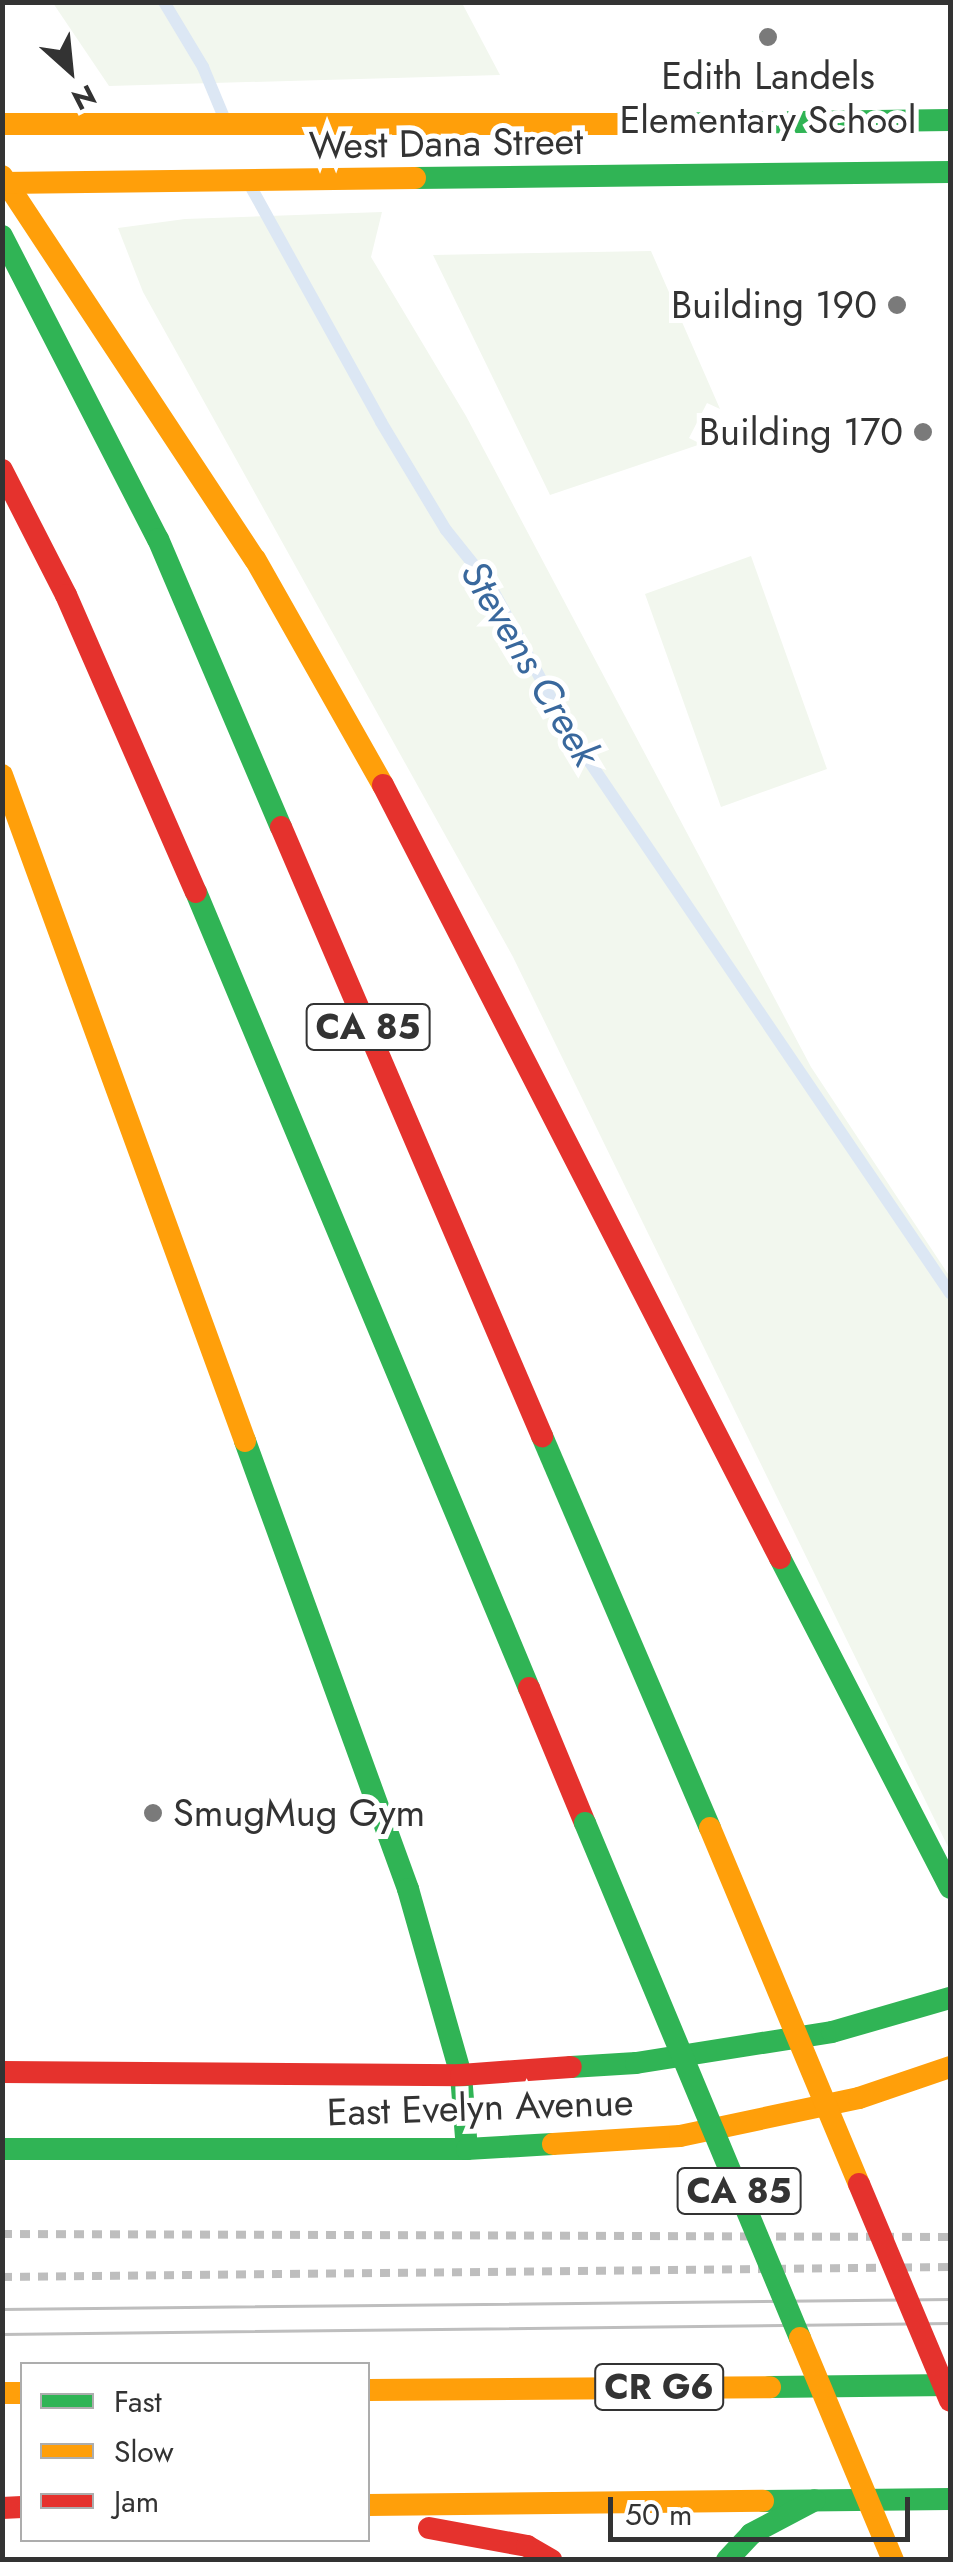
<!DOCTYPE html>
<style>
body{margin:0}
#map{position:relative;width:953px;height:2562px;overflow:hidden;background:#fff;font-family:Jost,sans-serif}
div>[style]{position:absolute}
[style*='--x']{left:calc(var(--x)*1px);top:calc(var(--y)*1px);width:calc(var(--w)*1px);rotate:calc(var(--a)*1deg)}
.green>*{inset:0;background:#f2f7ee}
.stream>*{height:12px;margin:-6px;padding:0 6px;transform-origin:6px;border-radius:6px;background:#dce7f4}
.fast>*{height:22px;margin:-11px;padding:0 11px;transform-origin:11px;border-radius:11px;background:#30b455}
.slow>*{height:22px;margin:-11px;padding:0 11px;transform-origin:11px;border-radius:11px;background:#ff9f0a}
.jam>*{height:22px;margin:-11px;padding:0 11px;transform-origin:11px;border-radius:11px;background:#e5322d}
.tram>*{height:2.5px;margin:-1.25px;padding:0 1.25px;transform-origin:1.25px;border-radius:1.25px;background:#bebebe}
.rail>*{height:8px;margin-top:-4px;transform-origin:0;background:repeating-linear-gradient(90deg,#bebebe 0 10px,transparent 0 18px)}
.fast-bridge>*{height:22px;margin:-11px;padding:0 11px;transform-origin:11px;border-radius:11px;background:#30b455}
.slow-bridge>*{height:22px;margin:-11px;padding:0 11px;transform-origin:11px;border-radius:11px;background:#ff9f0a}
.jam-bridge>*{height:22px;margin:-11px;padding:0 11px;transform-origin:11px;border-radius:11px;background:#e5322d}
.dots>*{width:28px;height:28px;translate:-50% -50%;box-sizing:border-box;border:5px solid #fff;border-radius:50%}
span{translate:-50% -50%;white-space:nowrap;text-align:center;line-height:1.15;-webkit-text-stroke:10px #fff;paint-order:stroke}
.shield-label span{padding:2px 8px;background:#fff;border:2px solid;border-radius:8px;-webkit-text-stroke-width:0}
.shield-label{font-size:35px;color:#333;font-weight:700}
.poi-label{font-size:38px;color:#333}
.right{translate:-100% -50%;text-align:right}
.left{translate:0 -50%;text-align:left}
.street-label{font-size:38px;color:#333}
.water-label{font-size:40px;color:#39689d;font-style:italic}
.frame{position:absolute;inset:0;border:5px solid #333;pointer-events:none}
.legend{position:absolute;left:20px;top:2362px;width:350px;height:180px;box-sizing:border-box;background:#fff;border:2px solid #adadad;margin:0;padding:12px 18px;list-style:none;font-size:30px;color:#333}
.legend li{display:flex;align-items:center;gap:20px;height:50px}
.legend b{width:50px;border:2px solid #adadad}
.north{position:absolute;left:20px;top:20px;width:100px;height:100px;-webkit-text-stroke:8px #fff;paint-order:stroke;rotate:153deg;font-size:28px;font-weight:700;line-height:40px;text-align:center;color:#333}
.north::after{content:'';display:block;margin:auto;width:35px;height:45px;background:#333;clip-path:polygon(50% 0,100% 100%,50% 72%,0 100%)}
.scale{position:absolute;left:608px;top:2497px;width:302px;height:45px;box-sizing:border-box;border:5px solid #333;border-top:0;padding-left:12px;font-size:30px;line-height:35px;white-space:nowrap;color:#333;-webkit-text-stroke:8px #fff;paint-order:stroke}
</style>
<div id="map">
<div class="green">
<div style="clip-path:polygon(53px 3px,462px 3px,500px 75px,109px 86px)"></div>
<div style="clip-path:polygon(382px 212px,371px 257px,466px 416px,811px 1067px,950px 1277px,950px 1851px,513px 957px,143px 292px,118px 228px,185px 219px)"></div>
<div style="clip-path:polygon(651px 251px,720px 409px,707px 403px,689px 438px,701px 444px,550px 495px,433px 255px)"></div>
<div style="clip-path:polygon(751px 556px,827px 769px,721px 807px,645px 594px)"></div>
</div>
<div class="stream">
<div style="--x:164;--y:2;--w:76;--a:59"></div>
<div style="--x:203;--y:67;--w:52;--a:67.4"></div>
<div style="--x:252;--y:189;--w:266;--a:61"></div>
<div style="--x:381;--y:422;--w:126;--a:59"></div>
<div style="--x:446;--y:530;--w:70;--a:51.3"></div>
<div style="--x:490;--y:585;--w:168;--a:61.6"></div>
<div style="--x:570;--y:733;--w:677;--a:55.84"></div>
</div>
<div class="fast">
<div style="--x:632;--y:124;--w:318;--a:-0.7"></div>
<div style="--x:415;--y:178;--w:535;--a:-0.64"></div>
<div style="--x:2;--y:236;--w:341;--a:62.8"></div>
<div style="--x:158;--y:539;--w:313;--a:66.9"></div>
<div style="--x:196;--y:892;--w:863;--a:67.3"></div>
<div style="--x:542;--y:1436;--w:426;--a:66.8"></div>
<div style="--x:245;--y:1441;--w:477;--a:70"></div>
<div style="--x:408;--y:1889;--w:193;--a:74.1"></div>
<div style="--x:461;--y:2075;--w:74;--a:85.4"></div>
<div style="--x:780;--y:1558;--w:371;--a:62.7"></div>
<div style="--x:571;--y:2067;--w:65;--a:-3.5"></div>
<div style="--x:636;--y:2063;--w:198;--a:-9"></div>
<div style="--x:832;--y:2032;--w:123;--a:-16.1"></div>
<div style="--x:2;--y:2149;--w:465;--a:0"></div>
<div style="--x:467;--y:2149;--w:86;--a:-3.3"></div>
<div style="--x:770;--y:2387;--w:180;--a:-0.6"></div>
<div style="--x:763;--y:2501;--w:187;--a:-0.6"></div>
<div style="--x:727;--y:2560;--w:35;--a:-47"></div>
<div style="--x:751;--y:2534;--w:72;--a:-28"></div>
</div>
<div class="slow">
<div style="--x:2;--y:124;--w:630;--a:0"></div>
<div style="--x:2;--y:176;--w:459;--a:56.6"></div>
<div style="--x:255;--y:559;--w:260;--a:60.5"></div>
<div style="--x:2;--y:775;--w:709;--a:69.95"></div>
<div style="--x:553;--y:2144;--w:127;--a:-3.6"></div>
<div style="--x:680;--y:2136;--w:183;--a:-12"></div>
<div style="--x:859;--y:2098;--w:96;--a:-18.8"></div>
<div style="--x:368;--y:2390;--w:402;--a:-0.4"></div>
<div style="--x:2;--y:2393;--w:20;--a:0"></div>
<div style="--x:368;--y:2505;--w:395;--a:-0.6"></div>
</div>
<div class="jam">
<div style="--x:2;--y:470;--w:140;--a:62.9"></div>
<div style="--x:66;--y:595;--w:324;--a:66.4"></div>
<div style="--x:383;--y:785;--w:869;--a:62.82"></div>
<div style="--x:281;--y:827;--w:663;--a:66.8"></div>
<div style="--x:529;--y:1688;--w:146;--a:67.5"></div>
<div style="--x:2;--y:2072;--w:459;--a:0.4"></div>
<div style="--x:461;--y:2075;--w:110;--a:-4.2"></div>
<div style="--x:2;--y:2508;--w:20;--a:-3"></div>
<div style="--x:429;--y:2528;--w:100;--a:10.4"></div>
<div style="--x:527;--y:2546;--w:28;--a:30"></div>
</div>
<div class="tram">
<div style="--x:2;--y:2309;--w:948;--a:-0.6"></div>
<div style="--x:2;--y:2334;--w:948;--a:-0.66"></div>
</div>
<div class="rail">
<div style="--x:2;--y:2234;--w:948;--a:0.18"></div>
<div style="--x:2;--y:2277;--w:948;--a:-0.6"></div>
</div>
<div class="fast-bridge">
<div style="--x:585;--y:1823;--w:558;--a:67.34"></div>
</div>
<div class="slow-bridge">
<div style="--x:2;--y:183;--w:413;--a:-0.7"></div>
<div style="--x:710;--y:1828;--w:386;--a:67.3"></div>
<div style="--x:800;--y:2338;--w:241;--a:67.3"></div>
</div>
<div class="jam-bridge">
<div style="--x:859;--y:2184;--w:235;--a:67.2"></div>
</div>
<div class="dots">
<div style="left:768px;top:37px;background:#7a7a7a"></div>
<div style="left:897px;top:305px;background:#7a7a7a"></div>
<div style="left:923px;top:432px;background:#7a7a7a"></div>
<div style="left:153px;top:1813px;background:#7a7a7a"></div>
</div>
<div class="shield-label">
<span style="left:368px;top:1027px">CA 85</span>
<span style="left:739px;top:2191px">CA 85</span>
<span style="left:659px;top:2387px">CR G6</span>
</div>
<div class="poi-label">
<span style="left:768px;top:98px">Edith Landels<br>Elementary School</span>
<span class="right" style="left:877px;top:305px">Building 190</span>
<span class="right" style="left:903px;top:432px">Building 170</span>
<span class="left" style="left:173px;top:1813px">SmugMug Gym</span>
</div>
<div class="street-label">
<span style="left:446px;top:143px;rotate:-1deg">West Dana Street</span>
<span style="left:480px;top:2107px;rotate:-2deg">East Evelyn Avenue</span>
</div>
<div class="water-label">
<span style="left:531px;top:663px;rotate:59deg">Stevens Creek</span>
</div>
<div class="frame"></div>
<ul class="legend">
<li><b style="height:12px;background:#30b455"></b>Fast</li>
<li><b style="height:12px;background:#ff9f0a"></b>Slow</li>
<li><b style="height:12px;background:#e5322d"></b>Jam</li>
</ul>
<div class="north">N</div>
<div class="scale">50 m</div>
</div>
